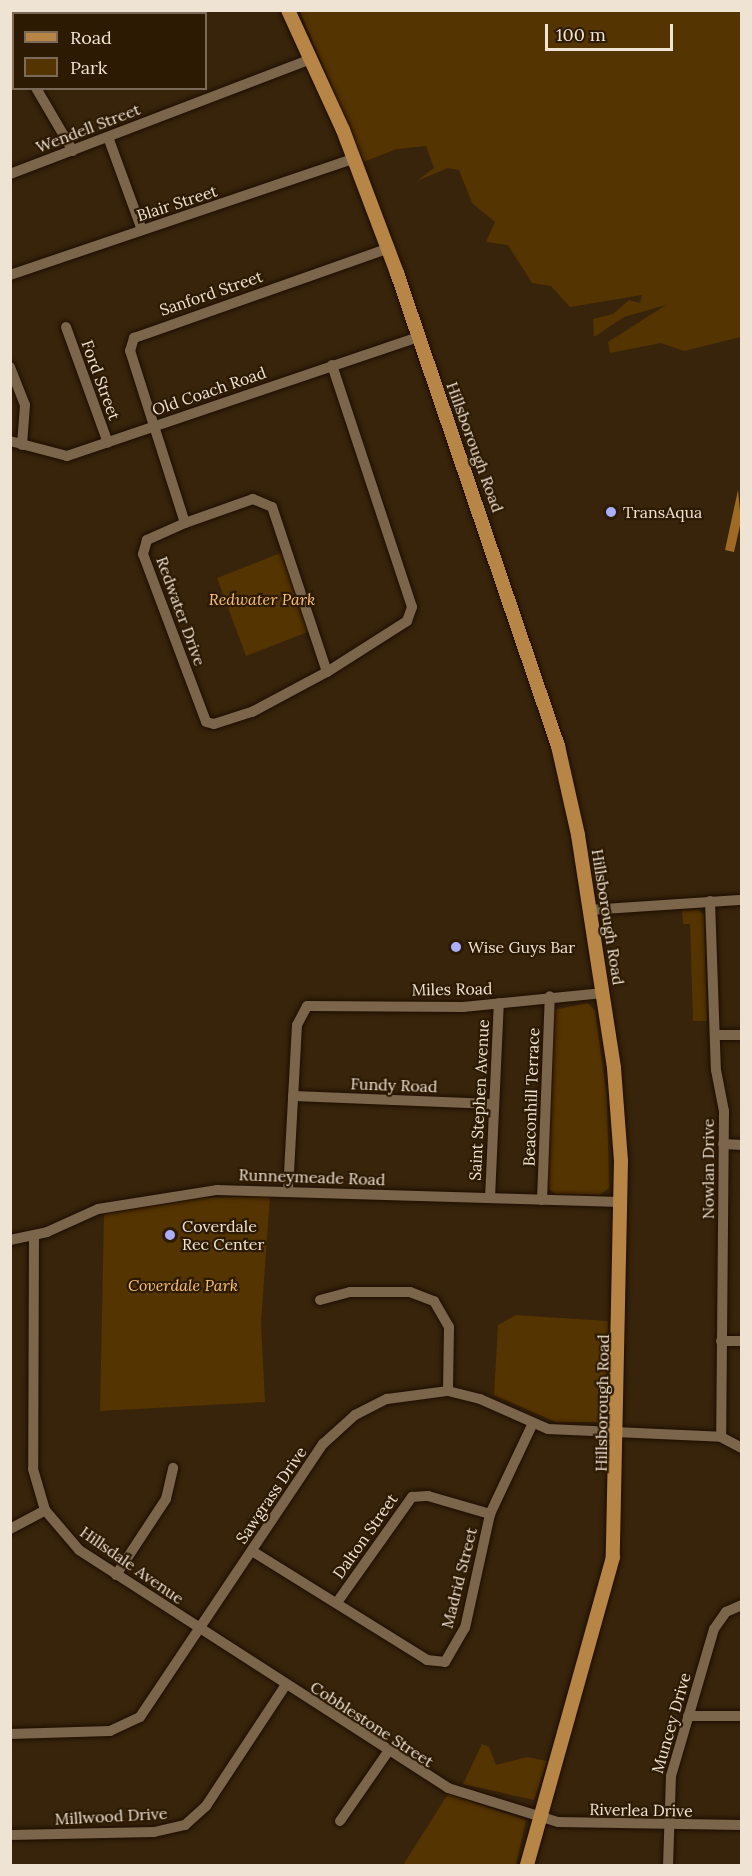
<!DOCTYPE html>
<style>
body{margin:0}
#map{position:relative;width:752px;height:1876px;overflow:hidden;background:#37240b;font-family:Lora,serif}
div>[style]{position:absolute}
[style*='--x']{left:calc(var(--x)*1px);top:calc(var(--y)*1px);width:calc(var(--w)*1px);rotate:calc(var(--a)*1deg)}
.green>*{inset:0;background:#543401}
.water>*{inset:0;background:#9f6b24}
.roads{filter:drop-shadow(0 0 2px #1e0d00) drop-shadow(0 0 2px #1e0d00)}
.minor>*{height:10px;margin:-5px;padding:0 5px;transform-origin:5px;border-radius:5px;background:#7b654b}
.major>*{height:14px;margin:-7px;padding:0 7px;transform-origin:7px;border-radius:7px;background:#b78647}
.dots>*{width:16px;height:16px;translate:-50% -50%;box-sizing:border-box;border:3px solid #2d1a03;border-radius:50%}
span{translate:-50% -50%;white-space:nowrap;text-align:center;line-height:1.15;-webkit-text-stroke:4.5px #2d1a03;paint-order:stroke}
.street-label{font-size:16px;color:#efe3d4}
.poi-label{font-size:16px;color:#efe3d4}
.left{translate:0 -50%;text-align:left}
.park-label{font-size:16px;color:#f9c07a;font-style:italic}
.frame{position:absolute;inset:0;border:12px solid #efe3d4;pointer-events:none}
.legend{position:absolute;left:12px;top:12px;width:195px;height:78px;box-sizing:border-box;background:#2d1a03;border:2px solid #7b6a57;margin:0;padding:8px 10px;list-style:none;font-size:18px;color:#efe3d4}
.legend li{display:flex;align-items:center;gap:12px;height:30px}
.legend b{width:30px;border:2px solid #7b6a57}
.scale{position:absolute;left:545px;top:24px;width:128px;height:27px;box-sizing:border-box;border:3px solid #efe3d4;border-top:0;padding-left:8px;font-size:18px;line-height:21px;white-space:nowrap;color:#efe3d4;-webkit-text-stroke:4px #2d1a03;paint-order:stroke}
</style>
<div id="map">
<div class="green">
<div style="clip-path:polygon(300px 11px,741px 11px,741px 337px,684px 351px,661px 343px,610px 353px,608px 342px,666px 305px,624px 317px,594px 337px,593px 319px,613px 314px,629px 300px,640px 303px,642px 295px,570px 307px,551px 286px,532px 283px,508px 245px,486px 242px,495px 222px,472px 203px,459px 170px,448px 168px,417px 181px,434px 168px,426px 146px,397px 149px,363px 162px)"></div>
<div style="clip-path:polygon(283px 552px,310px 631px,246px 656px,217px 578px)"></div>
<div style="clip-path:polygon(698px 910px,704px 915px,707px 1021px,693px 1021px,690px 924px,683px 924px,682px 911px)"></div>
<div style="clip-path:polygon(588px 1003px,595px 1011px,607px 1098px,609px 1188px,600px 1195px,556px 1194px,549px 1189px,546px 1166px,554px 1010px)"></div>
<div style="clip-path:polygon(270px 1196px,261px 1323px,265px 1402px,100px 1411px,104px 1214px,200px 1198px)"></div>
<div style="clip-path:polygon(516px 1315px,608px 1321px,606px 1422px,556px 1422px,494px 1395px,498px 1325px)"></div>
<div style="clip-path:polygon(482px 1744px,489px 1747px,496px 1765px,527px 1757px,547px 1761px,534px 1800px,463px 1784px)"></div>
<div style="clip-path:polygon(448px 1794px,526px 1820px,516px 1865px,403px 1865px)"></div>
</div>
<div class="water">
<div style="clip-path:polygon(738px 490px,741px 521px,734px 552px,725px 550px)"></div>
</div>
<div class="roads">
<div class="minor">
<div style="--x:157;--y:14;--w:9;--a:-27"></div>
<div style="--x:10;--y:50;--w:6;--a:45"></div>
<div style="--x:36;--y:88;--w:73;--a:59.6"></div>
<div style="--x:108;--y:137;--w:99;--a:69.9"></div>
<div style="--x:10;--y:174;--w:322;--a:-20.9"></div>
<div style="--x:10;--y:275;--w:361;--a:-18.7"></div>
<div style="--x:66;--y:327;--w:123;--a:70.1"></div>
<div style="--x:10;--y:367;--w:41;--a:68.5"></div>
<div style="--x:25;--y:405;--w:40;--a:94.3"></div>
<div style="--x:10;--y:441;--w:59;--a:14.7"></div>
<div style="--x:67;--y:456;--w:371;--a:-18.7"></div>
<div style="--x:185;--y:523;--w:181;--a:-107.7"></div>
<div style="--x:130;--y:351;--w:14;--a:-73"></div>
<div style="--x:134;--y:338;--w:268;--a:-19.4"></div>
<div style="--x:327;--y:672;--w:174;--a:-108.4"></div>
<div style="--x:272;--y:507;--w:21;--a:-157"></div>
<div style="--x:253;--y:499;--w:72;--a:160.6"></div>
<div style="--x:185;--y:523;--w:42;--a:155.9"></div>
<div style="--x:147;--y:540;--w:15;--a:106"></div>
<div style="--x:143;--y:554;--w:179;--a:69.4"></div>
<div style="--x:206;--y:722;--w:8;--a:14"></div>
<div style="--x:214;--y:724;--w:40;--a:-18"></div>
<div style="--x:252;--y:712;--w:85;--a:-28.1"></div>
<div style="--x:327;--y:672;--w:95;--a:-32.5"></div>
<div style="--x:407;--y:621;--w:15;--a:-70"></div>
<div style="--x:412;--y:607;--w:255;--a:-108.3"></div>
<div style="--x:710;--y:901;--w:169;--a:88"></div>
<div style="--x:716;--y:1070;--w:42;--a:79"></div>
<div style="--x:724;--y:1111;--w:326;--a:90.5"></div>
<div style="--x:590;--y:910;--w:152;--a:-3.8"></div>
<div style="--x:715;--y:1035;--w:27;--a:0"></div>
<div style="--x:293;--y:1096;--w:201;--a:2.3"></div>
<div style="--x:723;--y:1144;--w:19;--a:3"></div>
<div style="--x:288;--y:1191;--w:166;--a:-86.9"></div>
<div style="--x:297;--y:1025;--w:21;--a:-62"></div>
<div style="--x:307;--y:1006;--w:156;--a:0.4"></div>
<div style="--x:463;--y:1007;--w:141;--a:-5.7"></div>
<div style="--x:490;--y:1198;--w:195;--a:-87.4"></div>
<div style="--x:542;--y:1200;--w:204;--a:-87.8"></div>
<div style="--x:34;--y:1236;--w:233;--a:90.2"></div>
<div style="--x:33;--y:1469;--w:43;--a:73.7"></div>
<div style="--x:45;--y:1510;--w:52;--a:49.6"></div>
<div style="--x:79;--y:1550;--w:439;--a:32.8"></div>
<div style="--x:448;--y:1788;--w:115;--a:17.2"></div>
<div style="--x:558;--y:1822;--w:184;--a:0.9"></div>
<div style="--x:10;--y:1240;--w:38;--a:-12"></div>
<div style="--x:47;--y:1232;--w:56;--a:-24.3"></div>
<div style="--x:98;--y:1209;--w:121;--a:-9.1"></div>
<div style="--x:217;--y:1190;--w:404;--a:1.7"></div>
<div style="--x:320;--y:1300;--w:31;--a:-15"></div>
<div style="--x:350;--y:1292;--w:60;--a:0"></div>
<div style="--x:410;--y:1292;--w:26;--a:21"></div>
<div style="--x:434;--y:1301;--w:30;--a:60"></div>
<div style="--x:449;--y:1327;--w:64;--a:90.9"></div>
<div style="--x:721;--y:1341;--w:21;--a:0"></div>
<div style="--x:10;--y:1529;--w:40;--a:-28"></div>
<div style="--x:252;--y:1551;--w:206;--a:31.9"></div>
<div style="--x:427;--y:1660;--w:18;--a:6"></div>
<div style="--x:445;--y:1662;--w:39;--a:-60"></div>
<div style="--x:465;--y:1628;--w:117;--a:-77.6"></div>
<div style="--x:490;--y:1514;--w:98;--a:-64.7"></div>
<div style="--x:116;--y:1575;--w:91;--a:-56.7"></div>
<div style="--x:166;--y:1499;--w:32;--a:-77"></div>
<div style="--x:338;--y:1601;--w:128;--a:-54.6"></div>
<div style="--x:412;--y:1497;--w:16;--a:-4"></div>
<div style="--x:428;--y:1496;--w:65;--a:16.2"></div>
<div style="--x:688;--y:1716;--w:54;--a:0"></div>
<div style="--x:10;--y:1734;--w:100;--a:-1.7"></div>
<div style="--x:110;--y:1731;--w:33;--a:-25"></div>
<div style="--x:140;--y:1717;--w:329;--a:-56.2"></div>
<div style="--x:323;--y:1444;--w:43;--a:-42.2"></div>
<div style="--x:355;--y:1415;--w:36;--a:-27"></div>
<div style="--x:387;--y:1399;--w:62;--a:-7.5"></div>
<div style="--x:448;--y:1391;--w:33;--a:14"></div>
<div style="--x:480;--y:1399;--w:74;--a:23.8"></div>
<div style="--x:548;--y:1429;--w:173;--a:2.6"></div>
<div style="--x:721;--y:1437;--w:24;--a:28"></div>
<div style="--x:340;--y:1821;--w:83;--a:-55.3"></div>
<div style="--x:10;--y:1835;--w:144;--a:-1.2"></div>
<div style="--x:154;--y:1832;--w:32;--a:-13"></div>
<div style="--x:185;--y:1825;--w:28;--a:-42"></div>
<div style="--x:206;--y:1806;--w:144;--a:-56.6"></div>
<div style="--x:668;--y:1866;--w:90;--a:-88.1"></div>
<div style="--x:671;--y:1776;--w:153;--a:-73.7"></div>
<div style="--x:714;--y:1629;--w:21;--a:-55"></div>
<div style="--x:726;--y:1612;--w:17;--a:-24"></div>
</div>
<div class="major">
<div style="--x:288;--y:10;--w:132;--a:65.4"></div>
<div style="--x:343;--y:130;--w:153;--a:69.3"></div>
<div style="--x:397;--y:273;--w:500;--a:71.2"></div>
<div style="--x:558;--y:746;--w:91;--a:77.3"></div>
<div style="--x:578;--y:835;--w:236;--a:81.2"></div>
<div style="--x:614;--y:1068;--w:93;--a:85.7"></div>
<div style="--x:621;--y:1161;--w:396;--a:91.2"></div>
<div style="--x:613;--y:1557;--w:321;--a:105.6"></div>
</div>
</div>
<div class="dots">
<div style="left:611px;top:512px;background:#abaffb"></div>
<div style="left:456px;top:947px;background:#abaffb"></div>
<div style="left:170px;top:1235px;background:#abaffb"></div>
</div>
<div class="street-label">
<span style="left:88px;top:128px;rotate:-21deg">Wendell Street</span>
<span style="left:177px;top:203px;rotate:-18deg">Blair Street</span>
<span style="left:211px;top:293px;rotate:-19deg">Sanford Street</span>
<span style="left:101px;top:380px;rotate:70deg">Ford Street</span>
<span style="left:209px;top:391px;rotate:-19deg">Old Coach Road</span>
<span style="left:475px;top:447px;rotate:70deg">Hillsborough Road</span>
<span style="left:181px;top:611px;rotate:70deg">Redwater Drive</span>
<span style="left:608px;top:917px;rotate:81deg">Hillsborough Road</span>
<span style="left:452px;top:989px;rotate:-1deg">Miles Road</span>
<span style="left:394px;top:1085px;rotate:2deg">Fundy Road</span>
<span style="left:531px;top:1097px;rotate:-88deg">Beaconhill Terrace</span>
<span style="left:479px;top:1100px;rotate:-87deg">Saint Stephen Avenue</span>
<span style="left:708px;top:1169px;rotate:-90deg">Nowlan Drive</span>
<span style="left:312px;top:1177px;rotate:2deg">Runneymeade Road</span>
<span style="left:602px;top:1403px;rotate:-89deg">Hillsborough Road</span>
<span style="left:271px;top:1495px;rotate:-56deg">Sawgrass Drive</span>
<span style="left:365px;top:1536px;rotate:-55deg">Dalton Street</span>
<span style="left:132px;top:1565px;rotate:35deg">Hillsdale Avenue</span>
<span style="left:459px;top:1578px;rotate:-76deg">Madrid Street</span>
<span style="left:671px;top:1723px;rotate:-74deg">Muncey Drive</span>
<span style="left:372px;top:1724px;rotate:33deg">Cobblestone Street</span>
<span style="left:641px;top:1810px;rotate:1deg">Riverlea Drive</span>
<span style="left:111px;top:1816px;rotate:-3deg">Millwood Drive</span>
</div>
<div class="poi-label">
<span class="left" style="left:623px;top:512px">TransAqua</span>
<span class="left" style="left:468px;top:947px">Wise Guys Bar</span>
<span class="left" style="left:182px;top:1235px">Coverdale<br>Rec Center</span>
</div>
<div class="park-label">
<span style="left:262px;top:599px">Redwater Park</span>
<span style="left:183px;top:1285px">Coverdale Park</span>
</div>
<div class="frame"></div>
<ul class="legend">
<li><b style="height:8px;background:#b78647"></b>Road</li>
<li><b style="height:16px;background:#543401"></b>Park</li>
</ul>
<div class="scale">100 m</div>
</div>
